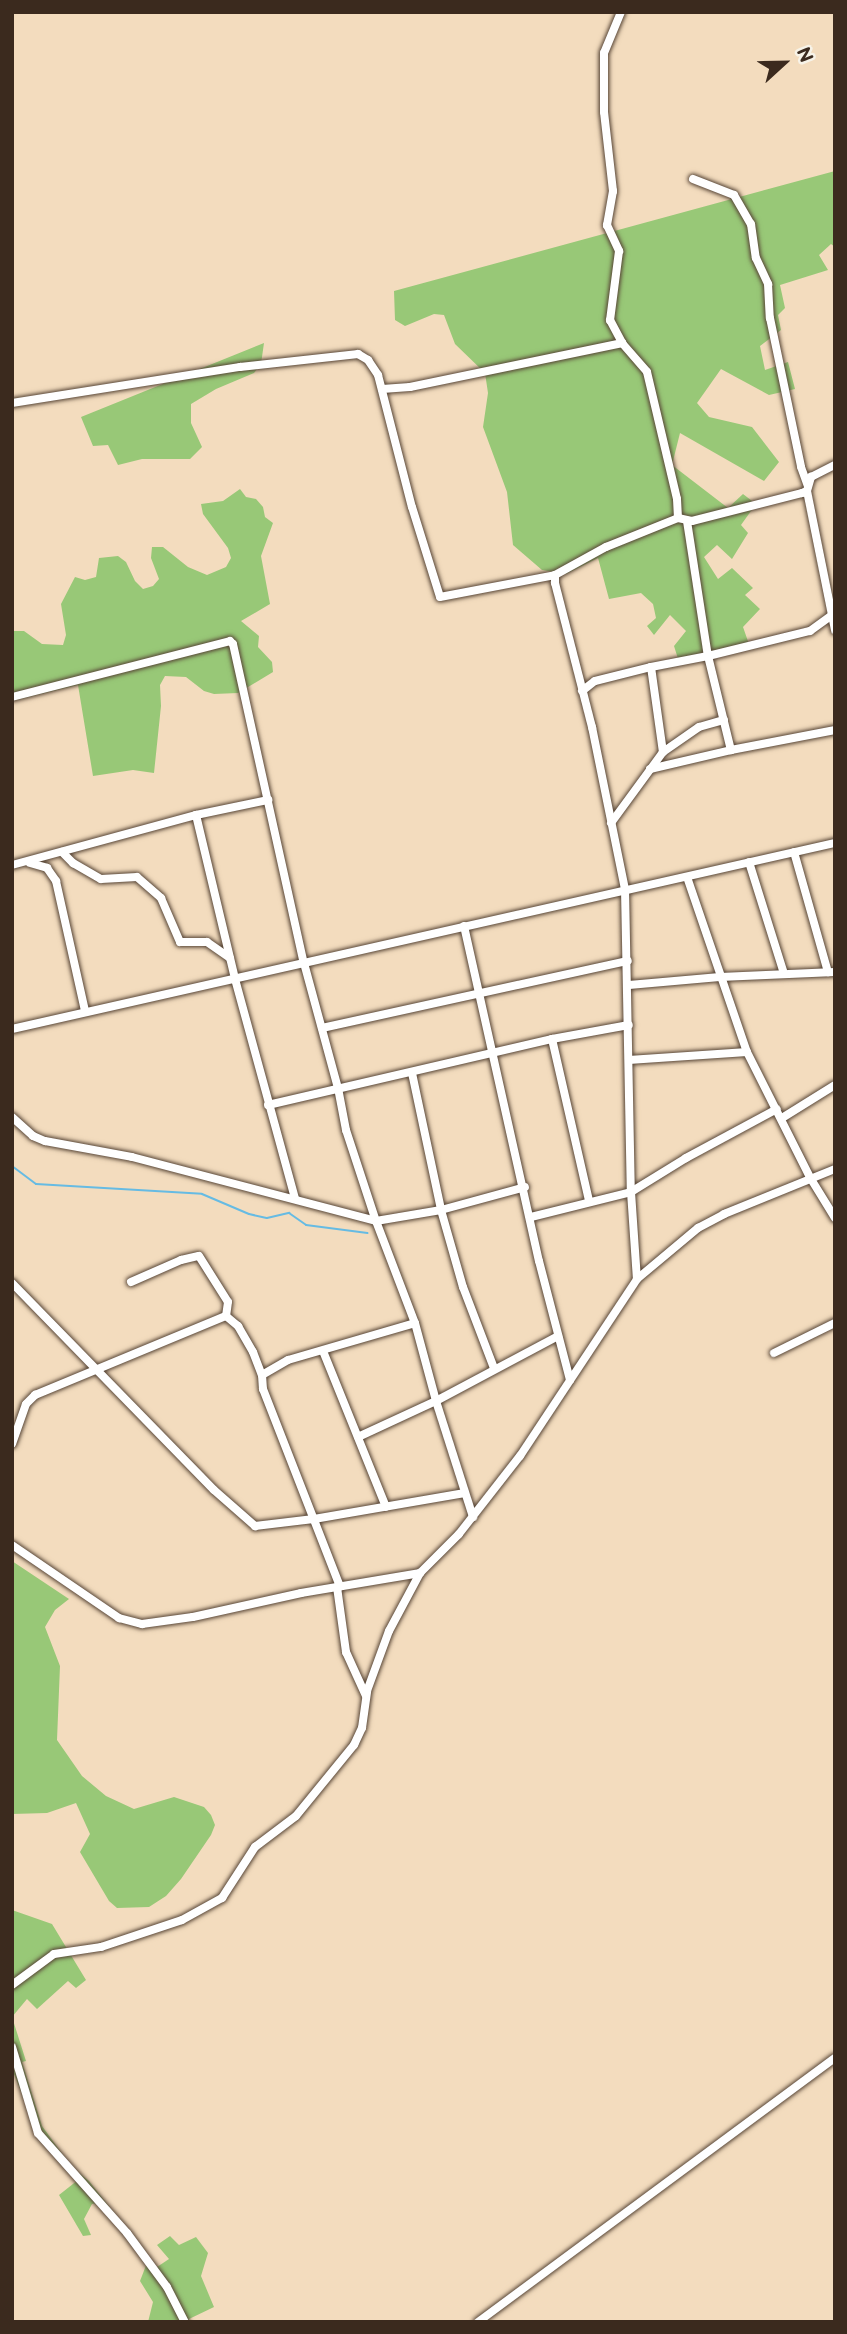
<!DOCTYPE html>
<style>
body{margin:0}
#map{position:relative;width:847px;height:2334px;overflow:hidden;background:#f3dcbe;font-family:"Balsamiq Sans",sans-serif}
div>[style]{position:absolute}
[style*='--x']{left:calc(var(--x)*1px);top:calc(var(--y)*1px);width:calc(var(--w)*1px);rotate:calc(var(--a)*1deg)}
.green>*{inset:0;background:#98c877}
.stream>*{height:2px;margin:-1px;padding:0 1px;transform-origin:1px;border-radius:1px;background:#66bbe3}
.roads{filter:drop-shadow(0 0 2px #574536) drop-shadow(0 0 2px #574536)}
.minor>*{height:8px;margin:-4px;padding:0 4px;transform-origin:4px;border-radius:4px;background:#fff}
span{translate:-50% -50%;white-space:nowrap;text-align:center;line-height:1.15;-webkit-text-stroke:5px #f7f3e8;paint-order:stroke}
.frame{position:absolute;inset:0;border:14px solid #3b2a1e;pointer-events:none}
.north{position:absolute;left:749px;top:28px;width:70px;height:70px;-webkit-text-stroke:5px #f7f3e8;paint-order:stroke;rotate:68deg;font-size:19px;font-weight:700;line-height:28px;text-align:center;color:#3b2a1e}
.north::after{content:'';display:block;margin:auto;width:24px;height:32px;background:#3b2a1e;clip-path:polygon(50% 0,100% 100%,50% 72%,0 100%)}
</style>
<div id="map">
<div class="green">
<div style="clip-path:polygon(835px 171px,835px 247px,831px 244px,819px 255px,828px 270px,780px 285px,785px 308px,778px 315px,781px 330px,760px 346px,765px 370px,788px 362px,795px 389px,769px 395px,721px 369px,697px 403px,709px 417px,752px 427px,779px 462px,764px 481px,680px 433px,672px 465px,728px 508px,743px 494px,756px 504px,741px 525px,748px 533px,732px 559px,717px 545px,704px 557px,718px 579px,732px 568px,753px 588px,745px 595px,760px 609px,743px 627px,750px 647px,680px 665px,674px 646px,686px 631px,670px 615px,654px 635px,647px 626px,656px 618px,653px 604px,641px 593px,609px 599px,598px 558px,566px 574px,542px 570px,513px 545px,507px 492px,483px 427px,488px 393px,485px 373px,455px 344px,444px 315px,434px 314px,405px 326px,395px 320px,394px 291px)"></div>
<div style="clip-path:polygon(264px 343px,261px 364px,254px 373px,216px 389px,191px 404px,191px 423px,202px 447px,190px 459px,142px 459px,118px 465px,108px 445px,93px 446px,81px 417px)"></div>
<div style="clip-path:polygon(240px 489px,246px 497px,256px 499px,263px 507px,265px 517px,273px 523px,261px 556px,270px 604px,241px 621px,259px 636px,258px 647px,272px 662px,273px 672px,238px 693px,214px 694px,204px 691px,186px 677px,165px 676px,160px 685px,161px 706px,154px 773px,133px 770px,93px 776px,78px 685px,12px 701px,12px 631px,24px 631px,42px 644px,63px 645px,66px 635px,61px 604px,75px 577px,85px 580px,96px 577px,99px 558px,118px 556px,126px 562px,135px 581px,143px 589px,153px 586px,159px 579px,151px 558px,152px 547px,163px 547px,188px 567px,207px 575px,226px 567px,231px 558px,228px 548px,203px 514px,201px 504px,223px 501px)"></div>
<div style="clip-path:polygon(12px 1561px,69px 1599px,55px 1610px,45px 1627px,60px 1666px,57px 1740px,82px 1776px,106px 1796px,134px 1809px,174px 1797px,204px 1807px,211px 1815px,215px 1825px,211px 1835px,181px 1879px,166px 1896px,149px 1907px,117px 1908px,109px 1901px,80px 1852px,90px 1834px,76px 1803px,47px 1813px,12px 1814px)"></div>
<div style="clip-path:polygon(12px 1910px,52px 1924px,86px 1980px,76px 1988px,68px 1981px,37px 2009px,27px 1999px,12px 2017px,26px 2061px,22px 2062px,42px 2126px,71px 2166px,89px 2181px,157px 2267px,169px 2259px,157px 2245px,170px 2236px,179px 2245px,196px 2237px,208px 2253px,201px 2276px,214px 2307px,189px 2319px,189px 2322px,148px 2322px,153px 2302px,140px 2281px,147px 2263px,98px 2203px,92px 2204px,84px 2219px,91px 2235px,83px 2236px,59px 2195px,78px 2180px,38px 2134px,12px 2069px)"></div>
</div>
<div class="stream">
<div style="--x:12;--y:1166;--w:30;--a:37"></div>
<div style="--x:36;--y:1184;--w:166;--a:3.4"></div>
<div style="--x:202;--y:1194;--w:51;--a:23.1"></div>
<div style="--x:249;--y:1214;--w:18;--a:13"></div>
<div style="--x:267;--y:1218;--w:23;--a:-13"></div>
<div style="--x:289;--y:1213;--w:21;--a:35"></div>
<div style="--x:306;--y:1225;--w:62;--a:7.5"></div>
</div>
<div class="roads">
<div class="minor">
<div style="--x:621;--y:12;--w:44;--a:112.5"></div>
<div style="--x:604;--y:53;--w:59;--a:90"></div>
<div style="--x:604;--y:112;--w:80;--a:83.5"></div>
<div style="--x:613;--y:191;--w:35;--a:100"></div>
<div style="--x:607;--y:225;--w:29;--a:65"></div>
<div style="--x:619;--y:251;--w:70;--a:97.4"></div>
<div style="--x:610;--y:320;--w:26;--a:62"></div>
<div style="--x:622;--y:343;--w:38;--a:49"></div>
<div style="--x:647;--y:372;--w:130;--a:76.7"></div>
<div style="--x:677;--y:499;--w:19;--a:87"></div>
<div style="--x:693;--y:179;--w:44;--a:21.3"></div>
<div style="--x:734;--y:195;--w:34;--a:60"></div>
<div style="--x:751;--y:224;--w:34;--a:82"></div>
<div style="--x:756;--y:258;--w:29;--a:65"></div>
<div style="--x:768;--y:284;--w:34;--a:87"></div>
<div style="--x:770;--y:318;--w:152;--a:78.2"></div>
<div style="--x:801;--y:467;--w:20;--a:70"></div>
<div style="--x:382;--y:389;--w:28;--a:-4"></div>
<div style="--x:410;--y:387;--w:217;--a:-11.7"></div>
<div style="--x:12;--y:403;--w:231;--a:-9"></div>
<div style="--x:240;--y:367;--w:119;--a:-6.3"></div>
<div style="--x:358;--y:354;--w:12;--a:31"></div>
<div style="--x:368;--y:360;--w:18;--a:56"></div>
<div style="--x:378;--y:375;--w:136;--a:75.6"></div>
<div style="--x:412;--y:507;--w:94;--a:72.7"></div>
<div style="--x:440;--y:597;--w:117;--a:-10.8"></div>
<div style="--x:555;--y:575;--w:58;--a:-28.8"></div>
<div style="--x:606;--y:547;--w:78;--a:-21.9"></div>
<div style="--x:678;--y:518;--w:14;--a:12"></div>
<div style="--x:692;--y:521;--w:114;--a:-14.3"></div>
<div style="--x:802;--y:493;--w:5;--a:-22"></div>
<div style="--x:807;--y:491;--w:15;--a:-74"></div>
<div style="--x:811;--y:477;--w:27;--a:-27"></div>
<div style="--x:807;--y:491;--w:142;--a:78.6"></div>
<div style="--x:687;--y:521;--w:137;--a:81.2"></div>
<div style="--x:708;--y:656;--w:105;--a:-13.8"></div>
<div style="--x:810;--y:631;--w:26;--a:-36"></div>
<div style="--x:555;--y:575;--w:8;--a:90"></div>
<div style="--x:555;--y:583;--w:149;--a:75.6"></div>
<div style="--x:592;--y:727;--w:165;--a:78.5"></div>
<div style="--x:625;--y:889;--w:303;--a:88.9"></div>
<div style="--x:631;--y:1192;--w:87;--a:86.1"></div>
<div style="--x:651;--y:667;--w:58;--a:-10.9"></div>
<div style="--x:708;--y:656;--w:97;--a:76.3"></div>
<div style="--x:731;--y:750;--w:106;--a:-10.9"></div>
<div style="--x:582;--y:691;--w:16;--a:-38"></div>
<div style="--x:595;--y:681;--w:58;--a:-14"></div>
<div style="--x:651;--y:667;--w:86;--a:82"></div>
<div style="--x:663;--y:752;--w:88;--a:126.2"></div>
<div style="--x:12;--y:697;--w:225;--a:-14.4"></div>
<div style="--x:230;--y:641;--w:4;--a:45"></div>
<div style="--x:233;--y:644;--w:327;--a:77.5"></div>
<div style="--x:304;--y:963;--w:130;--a:74.8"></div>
<div style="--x:338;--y:1088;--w:43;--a:79.2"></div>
<div style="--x:346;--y:1130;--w:96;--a:71.8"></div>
<div style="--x:376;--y:1221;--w:109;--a:69.1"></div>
<div style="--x:415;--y:1323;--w:81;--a:74.9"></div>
<div style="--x:436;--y:1401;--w:122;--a:72.3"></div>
<div style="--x:663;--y:752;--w:44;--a:-34.8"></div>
<div style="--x:699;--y:727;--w:26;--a:-16"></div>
<div style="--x:650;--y:769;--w:83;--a:-13.2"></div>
<div style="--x:196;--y:815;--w:169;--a:76.6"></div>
<div style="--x:235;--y:979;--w:227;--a:74.7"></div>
<div style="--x:62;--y:852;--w:16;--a:45"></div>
<div style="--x:73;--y:863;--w:32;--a:30"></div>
<div style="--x:101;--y:879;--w:36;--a:-3"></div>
<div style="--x:137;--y:877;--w:32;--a:41"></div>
<div style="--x:161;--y:898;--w:48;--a:66.6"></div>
<div style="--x:180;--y:942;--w:27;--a:0"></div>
<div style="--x:207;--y:942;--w:28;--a:35"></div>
<div style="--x:794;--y:852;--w:125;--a:74.2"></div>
<div style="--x:749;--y:862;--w:117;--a:72.6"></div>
<div style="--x:30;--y:863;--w:18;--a:16"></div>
<div style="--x:47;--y:868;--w:16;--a:55"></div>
<div style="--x:56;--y:881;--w:133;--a:77.4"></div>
<div style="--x:12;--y:865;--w:191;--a:-15.2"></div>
<div style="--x:196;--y:815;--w:74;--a:-11.8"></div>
<div style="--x:687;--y:877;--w:185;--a:71.1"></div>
<div style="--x:747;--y:1052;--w:142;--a:63.3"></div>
<div style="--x:811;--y:1179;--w:46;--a:58.4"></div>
<div style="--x:464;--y:926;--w:343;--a:77.4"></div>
<div style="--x:539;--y:1261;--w:123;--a:75.4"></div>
<div style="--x:629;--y:985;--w:91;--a:-5"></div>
<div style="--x:720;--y:977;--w:115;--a:-2.5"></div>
<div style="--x:322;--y:1028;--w:313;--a:-12.4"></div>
<div style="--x:12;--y:1029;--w:844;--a:-12.74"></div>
<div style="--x:552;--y:1039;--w:166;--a:77.1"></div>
<div style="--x:629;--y:1060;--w:118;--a:-3.9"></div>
<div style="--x:412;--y:1073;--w:140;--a:78"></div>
<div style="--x:441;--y:1210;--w:80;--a:74.1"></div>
<div style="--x:463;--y:1287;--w:87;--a:69.1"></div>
<div style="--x:268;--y:1105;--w:292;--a:-13.1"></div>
<div style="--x:552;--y:1039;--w:78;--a:-10.3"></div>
<div style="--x:12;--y:1117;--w:28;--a:42"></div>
<div style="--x:33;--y:1136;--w:13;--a:23"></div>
<div style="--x:45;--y:1141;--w:88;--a:10.4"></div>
<div style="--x:132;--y:1157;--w:252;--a:14.7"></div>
<div style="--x:376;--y:1221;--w:66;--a:-9.6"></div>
<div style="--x:441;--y:1210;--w:87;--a:-15.3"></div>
<div style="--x:782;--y:1118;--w:62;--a:-31.9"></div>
<div style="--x:531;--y:1217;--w:103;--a:-14"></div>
<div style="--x:631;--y:1192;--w:65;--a:-31.7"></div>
<div style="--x:686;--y:1158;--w:103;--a:-28.3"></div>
<div style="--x:131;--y:1282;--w:55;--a:-23.7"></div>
<div style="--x:181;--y:1260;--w:18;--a:-13"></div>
<div style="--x:199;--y:1256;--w:54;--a:57.8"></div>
<div style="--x:228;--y:1302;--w:14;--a:98"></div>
<div style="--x:12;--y:1283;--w:289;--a:45.7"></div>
<div style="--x:214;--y:1490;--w:55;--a:41.3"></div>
<div style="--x:255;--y:1526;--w:59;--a:-6.8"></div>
<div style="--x:314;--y:1519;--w:153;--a:-9.8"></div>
<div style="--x:323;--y:1351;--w:168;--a:68"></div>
<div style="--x:774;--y:1353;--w:68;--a:-26.2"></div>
<div style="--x:262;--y:1375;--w:30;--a:-30"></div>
<div style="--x:288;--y:1360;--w:132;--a:-16.2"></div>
<div style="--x:358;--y:1437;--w:86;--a:-24.8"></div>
<div style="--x:436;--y:1401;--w:138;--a:-28"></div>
<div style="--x:12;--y:1444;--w:42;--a:-70.7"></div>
<div style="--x:26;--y:1404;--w:13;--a:-45"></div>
<div style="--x:35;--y:1395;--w:207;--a:-22.5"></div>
<div style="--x:226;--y:1316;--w:16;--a:40"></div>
<div style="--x:238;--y:1326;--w:30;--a:60"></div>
<div style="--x:253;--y:1352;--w:25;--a:69"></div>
<div style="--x:262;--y:1375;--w:14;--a:86"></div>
<div style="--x:263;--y:1389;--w:212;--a:68.7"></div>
<div style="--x:12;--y:1545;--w:130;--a:34.3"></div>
<div style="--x:119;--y:1618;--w:24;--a:15"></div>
<div style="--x:142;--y:1624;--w:51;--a:-7.8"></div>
<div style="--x:193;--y:1617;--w:111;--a:-12.5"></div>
<div style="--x:301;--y:1593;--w:121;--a:-9.5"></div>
<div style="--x:420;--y:1573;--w:55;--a:-45"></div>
<div style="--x:459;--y:1534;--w:99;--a:-52"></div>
<div style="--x:520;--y:1456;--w:212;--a:-56.5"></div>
<div style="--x:637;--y:1279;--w:80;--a:-39.9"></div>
<div style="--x:698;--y:1228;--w:30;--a:-28"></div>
<div style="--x:724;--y:1214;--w:120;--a:-22.1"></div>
<div style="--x:337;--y:1587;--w:66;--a:82.1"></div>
<div style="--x:346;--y:1652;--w:48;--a:65.6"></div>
<div style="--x:12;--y:1985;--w:52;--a:-36.4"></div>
<div style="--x:54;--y:1954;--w:48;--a:-8.5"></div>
<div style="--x:101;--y:1947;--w:85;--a:-18.4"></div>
<div style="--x:182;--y:1920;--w:46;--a:-28.8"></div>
<div style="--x:222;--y:1898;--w:61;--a:-57.1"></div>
<div style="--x:255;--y:1847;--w:51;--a:-37.1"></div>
<div style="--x:296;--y:1816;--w:92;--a:-50.8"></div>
<div style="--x:354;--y:1745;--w:19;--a:-65"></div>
<div style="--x:362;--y:1728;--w:37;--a:-82"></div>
<div style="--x:367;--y:1691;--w:64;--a:-69.9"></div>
<div style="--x:389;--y:1631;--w:66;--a:-61.9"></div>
<div style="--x:12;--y:2047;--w:90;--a:73.2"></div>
<div style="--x:38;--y:2133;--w:134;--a:48.3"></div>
<div style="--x:127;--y:2233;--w:67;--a:53.5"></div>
<div style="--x:167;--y:2287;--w:39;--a:63"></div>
<div style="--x:478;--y:2322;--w:444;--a:-36.5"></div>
</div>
</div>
<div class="frame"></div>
<div class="north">N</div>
</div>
